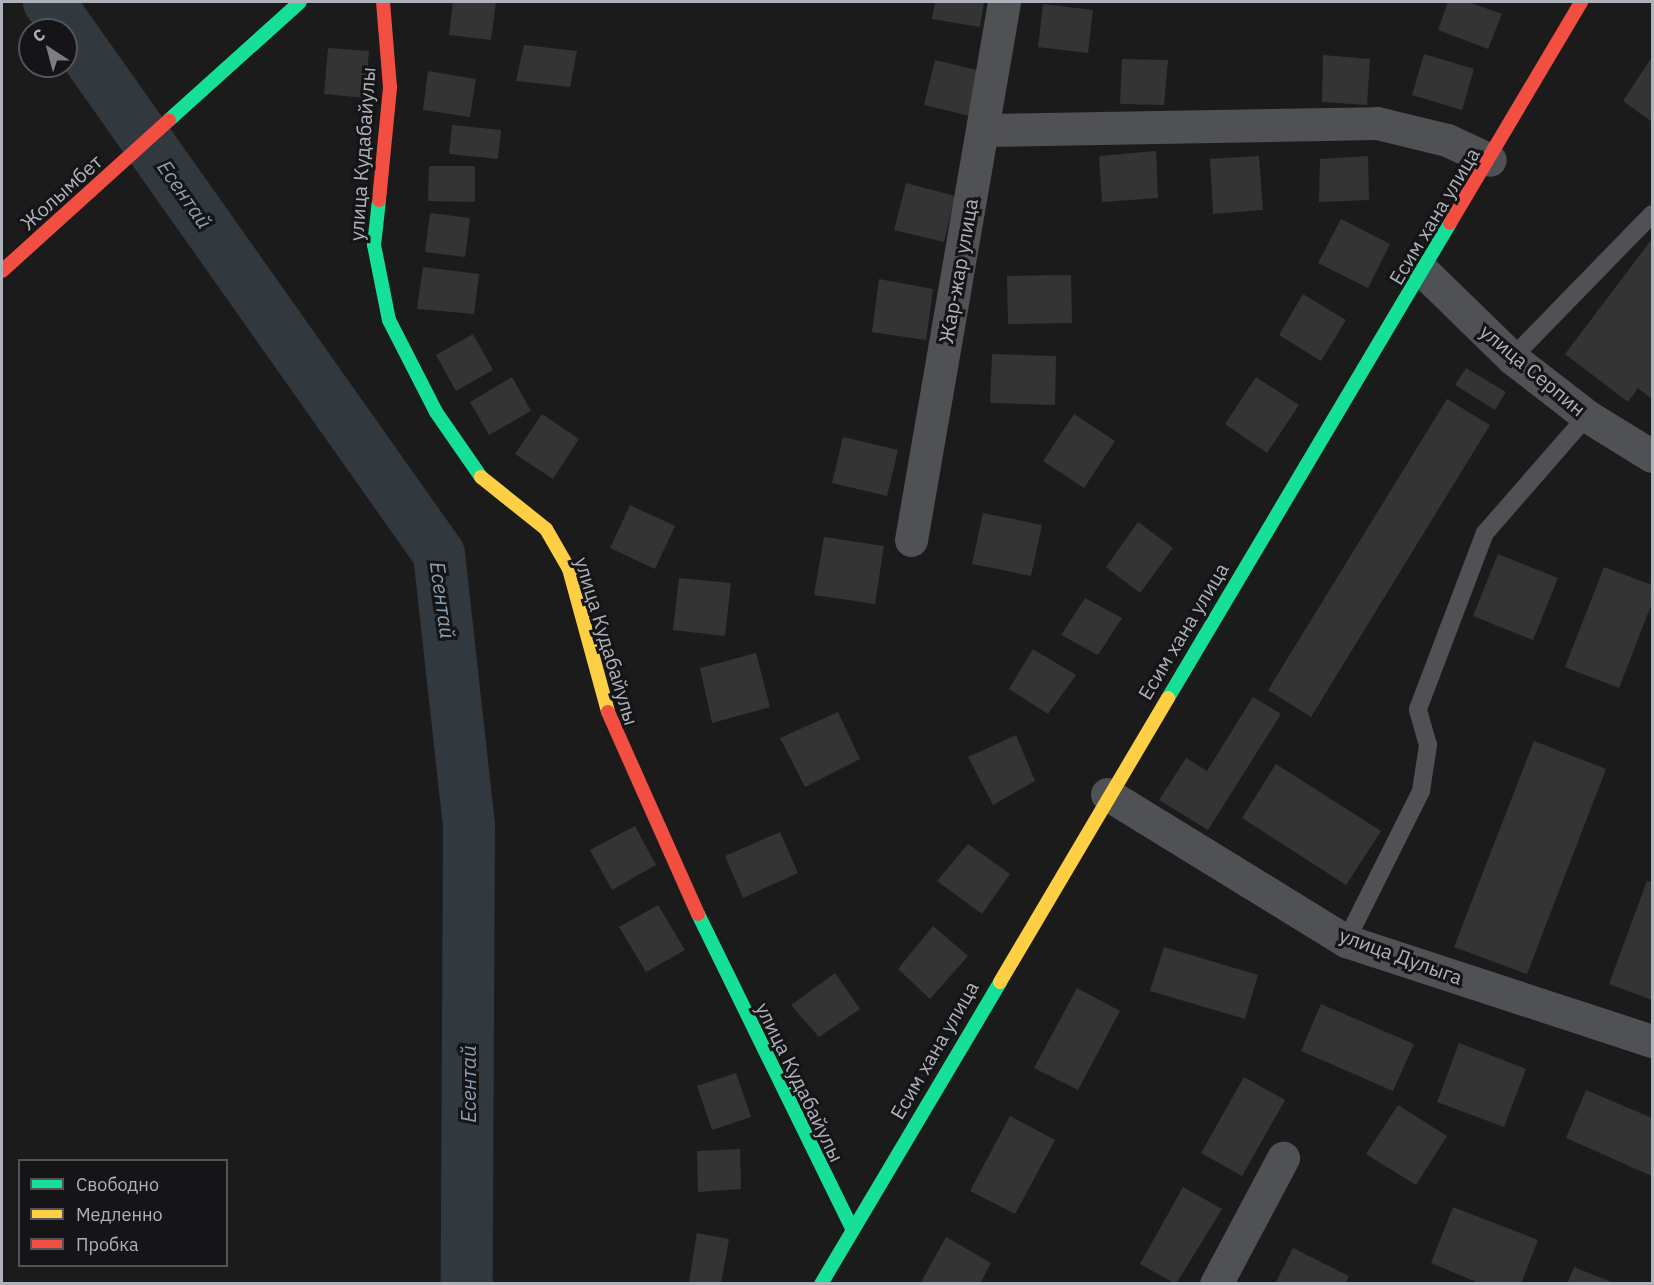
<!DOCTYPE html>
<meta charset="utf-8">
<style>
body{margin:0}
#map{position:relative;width:1654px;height:1285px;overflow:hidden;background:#1b1b1b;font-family:"IBM Plex Sans",sans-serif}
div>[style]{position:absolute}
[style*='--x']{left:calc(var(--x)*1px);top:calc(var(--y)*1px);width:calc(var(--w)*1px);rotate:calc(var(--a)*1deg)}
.river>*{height:52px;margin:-26px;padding:0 26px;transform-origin:26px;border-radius:26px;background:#31383e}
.building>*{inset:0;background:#343435}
.lane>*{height:18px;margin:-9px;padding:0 9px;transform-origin:9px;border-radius:9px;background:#505154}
.street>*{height:33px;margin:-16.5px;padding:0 16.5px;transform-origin:16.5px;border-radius:16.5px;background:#505154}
.fast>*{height:14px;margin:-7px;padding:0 7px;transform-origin:7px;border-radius:7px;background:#16e098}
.slow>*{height:14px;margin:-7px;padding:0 7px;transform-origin:7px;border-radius:7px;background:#ffcf43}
.jam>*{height:14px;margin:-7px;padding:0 7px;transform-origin:7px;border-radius:7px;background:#f24e42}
span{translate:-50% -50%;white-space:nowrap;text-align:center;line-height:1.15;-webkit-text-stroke:6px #151517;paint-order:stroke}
.street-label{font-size:20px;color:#aeb2bb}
.water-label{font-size:21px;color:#899eb2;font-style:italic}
.frame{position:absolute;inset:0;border:3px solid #aeb2bb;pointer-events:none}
.legend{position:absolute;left:18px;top:1159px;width:210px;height:108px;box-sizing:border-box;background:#151517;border:2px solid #525459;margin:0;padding:8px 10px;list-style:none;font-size:18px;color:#aeb2bb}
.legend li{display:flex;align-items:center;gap:12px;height:30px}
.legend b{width:30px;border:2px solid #525459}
.north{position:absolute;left:18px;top:18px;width:60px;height:60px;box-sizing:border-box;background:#151517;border:2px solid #525459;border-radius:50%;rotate:324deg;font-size:16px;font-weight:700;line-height:24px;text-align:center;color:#aeb2bb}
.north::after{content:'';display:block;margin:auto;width:21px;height:27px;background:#7b7d83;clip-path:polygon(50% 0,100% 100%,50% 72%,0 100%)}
</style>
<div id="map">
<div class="river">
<div style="--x:49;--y:2;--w:676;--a:54.76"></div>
<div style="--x:439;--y:554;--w:274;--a:83.7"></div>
<div style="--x:469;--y:826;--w:458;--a:90.3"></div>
</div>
<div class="building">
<div style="clip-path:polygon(453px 2px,496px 2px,491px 40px,449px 35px)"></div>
<div style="clip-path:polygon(935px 2px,984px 2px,980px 27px,932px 19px)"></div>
<div style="clip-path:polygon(1448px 2px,1468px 2px,1502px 14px,1488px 49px,1438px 30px)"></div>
<div style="clip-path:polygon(1043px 4px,1093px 10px,1088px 53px,1038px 47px)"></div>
<div style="clip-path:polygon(524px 45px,577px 51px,570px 87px,516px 81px)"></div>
<div style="clip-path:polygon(328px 48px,369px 51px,365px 98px,324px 94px)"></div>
<div style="clip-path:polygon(1424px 54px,1474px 69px,1462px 110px,1412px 95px)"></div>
<div style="clip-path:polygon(1323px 55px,1370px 59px,1367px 105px,1322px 102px)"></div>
<div style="clip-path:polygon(1652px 57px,1652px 122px,1623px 101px)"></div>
<div style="clip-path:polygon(1122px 59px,1168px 60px,1164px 105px,1120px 104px)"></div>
<div style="clip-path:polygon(935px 60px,981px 71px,970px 116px,924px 105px)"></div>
<div style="clip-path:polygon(428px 71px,476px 79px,470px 117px,423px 110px)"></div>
<div style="clip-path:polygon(452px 125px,501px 130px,498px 159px,449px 154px)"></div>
<div style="clip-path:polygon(1156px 151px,1158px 198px,1102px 202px,1099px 156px)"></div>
<div style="clip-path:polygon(1259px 156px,1263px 210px,1213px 214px,1210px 159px)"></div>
<div style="clip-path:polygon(1368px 156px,1369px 200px,1319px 202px,1320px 159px)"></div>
<div style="clip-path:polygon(429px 166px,475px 166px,475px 202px,428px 201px)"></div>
<div style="clip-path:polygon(906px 183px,955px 196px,944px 242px,894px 230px)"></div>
<div style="clip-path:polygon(430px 213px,470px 218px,465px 257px,425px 252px)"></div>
<div style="clip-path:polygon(1341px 219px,1390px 244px,1368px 288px,1318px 263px)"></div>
<div style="clip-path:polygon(1652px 239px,1652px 399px,1638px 388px,1628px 402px,1565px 354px)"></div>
<div style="clip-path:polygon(423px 267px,479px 274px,474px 314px,417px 309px)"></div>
<div style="clip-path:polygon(1071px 275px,1072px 323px,1008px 324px,1007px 276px)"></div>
<div style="clip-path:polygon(879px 279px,933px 289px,926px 340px,872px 332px)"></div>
<div style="clip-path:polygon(1303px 294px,1346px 320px,1321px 361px,1279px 335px)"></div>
<div style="clip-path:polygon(473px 334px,493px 370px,456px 391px,436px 355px)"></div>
<div style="clip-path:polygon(992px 354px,1056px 356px,1055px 405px,990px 403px)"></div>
<div style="clip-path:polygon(1466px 368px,1506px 392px,1495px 410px,1455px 385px)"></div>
<div style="clip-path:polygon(512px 377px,531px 411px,489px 435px,470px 402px)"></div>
<div style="clip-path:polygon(1256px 377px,1299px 405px,1267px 453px,1225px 424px)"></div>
<div style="clip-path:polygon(1447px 399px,1490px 425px,1311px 717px,1268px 690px)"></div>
<div style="clip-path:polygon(542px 414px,579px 439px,553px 479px,515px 454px)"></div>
<div style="clip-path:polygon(1074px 414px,1115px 441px,1084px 488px,1043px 461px)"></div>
<div style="clip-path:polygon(843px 437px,898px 450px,887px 496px,832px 483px)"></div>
<div style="clip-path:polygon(630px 505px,675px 526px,655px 569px,610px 548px)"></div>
<div style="clip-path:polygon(983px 513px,1042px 525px,1031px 576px,972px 564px)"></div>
<div style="clip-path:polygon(1138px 522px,1173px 548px,1140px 593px,1106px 567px)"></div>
<div style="clip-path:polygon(824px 537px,884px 546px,875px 604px,814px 595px)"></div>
<div style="clip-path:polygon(1498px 554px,1558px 578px,1533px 640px,1473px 616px)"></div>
<div style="clip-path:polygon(1604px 567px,1652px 585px,1652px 603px,1619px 688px,1565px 667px)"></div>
<div style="clip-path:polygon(679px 578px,731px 583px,725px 636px,673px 630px)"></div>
<div style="clip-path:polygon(1085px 598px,1122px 618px,1098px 655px,1061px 635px)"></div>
<div style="clip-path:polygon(1033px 649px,1076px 675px,1048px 714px,1009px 689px)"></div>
<div style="clip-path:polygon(756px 653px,770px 707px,712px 723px,700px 668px)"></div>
<div style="clip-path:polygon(1253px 697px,1281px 714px,1208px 830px,1159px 800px,1186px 758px,1207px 771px)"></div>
<div style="clip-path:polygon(838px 712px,860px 759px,805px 787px,780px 738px)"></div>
<div style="clip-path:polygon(1016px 735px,1035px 781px,993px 805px,968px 757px)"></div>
<div style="clip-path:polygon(1534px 741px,1606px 769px,1527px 974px,1454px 947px)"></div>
<div style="clip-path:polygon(1276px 764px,1381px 831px,1346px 885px,1242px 818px)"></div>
<div style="clip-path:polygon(635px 826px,656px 865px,612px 890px,590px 850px)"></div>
<div style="clip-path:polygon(780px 832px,798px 873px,743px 898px,725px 856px)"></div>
<div style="clip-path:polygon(968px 844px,1010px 874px,982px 914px,937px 881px)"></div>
<div style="clip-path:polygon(1647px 881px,1652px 883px,1652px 1000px,1609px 984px)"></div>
<div style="clip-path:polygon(658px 905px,685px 950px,646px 972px,619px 927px)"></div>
<div style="clip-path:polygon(933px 926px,968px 956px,930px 999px,898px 969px)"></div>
<div style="clip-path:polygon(1164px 947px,1258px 975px,1245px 1019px,1150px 991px)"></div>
<div style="clip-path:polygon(835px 973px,860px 1009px,819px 1037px,791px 1005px)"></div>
<div style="clip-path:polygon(1077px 988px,1120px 1011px,1078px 1090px,1034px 1068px)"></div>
<div style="clip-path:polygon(1321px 1004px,1414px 1044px,1393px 1091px,1301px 1051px)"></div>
<div style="clip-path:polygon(1459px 1043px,1526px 1069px,1504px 1127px,1437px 1102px)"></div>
<div style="clip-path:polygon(736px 1073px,751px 1117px,712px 1130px,697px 1086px)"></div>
<div style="clip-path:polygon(1244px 1077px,1285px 1100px,1242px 1176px,1201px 1153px)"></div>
<div style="clip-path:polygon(1586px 1090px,1652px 1118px,1652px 1176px,1566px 1138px)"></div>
<div style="clip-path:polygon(1398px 1105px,1447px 1136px,1416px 1185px,1366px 1154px)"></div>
<div style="clip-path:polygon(1010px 1116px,1055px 1140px,1015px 1214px,970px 1191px)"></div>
<div style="clip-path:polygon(740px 1149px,741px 1189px,698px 1192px,697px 1151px)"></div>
<div style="clip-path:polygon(1183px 1187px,1222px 1209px,1176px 1284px,1140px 1264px)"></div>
<div style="clip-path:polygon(1453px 1207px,1538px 1240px,1521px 1284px,1481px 1284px,1431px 1263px)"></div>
<div style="clip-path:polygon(697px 1233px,729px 1239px,721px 1284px,689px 1282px)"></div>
<div style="clip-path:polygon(946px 1237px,991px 1263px,980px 1284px,920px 1284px)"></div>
<div style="clip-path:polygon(1293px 1248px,1349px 1276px,1345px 1284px,1275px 1284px)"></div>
<div style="clip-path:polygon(1574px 1267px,1614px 1283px,1614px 1284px,1567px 1284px)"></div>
</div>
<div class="lane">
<div style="--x:1512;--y:358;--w:201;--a:-45.8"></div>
<div style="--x:1346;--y:941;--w:168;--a:-63.4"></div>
<div style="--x:1421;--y:791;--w:47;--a:-81.3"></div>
<div style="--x:1428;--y:745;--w:37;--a:-106"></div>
<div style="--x:1418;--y:709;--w:188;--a:-69.2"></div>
<div style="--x:1485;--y:533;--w:155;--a:-48.9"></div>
</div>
<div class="street">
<div style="--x:983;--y:130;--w:394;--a:-1"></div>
<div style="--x:1377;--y:123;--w:72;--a:13.7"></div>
<div style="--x:1447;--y:140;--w:47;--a:24.9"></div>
<div style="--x:1424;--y:272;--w:123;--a:44.3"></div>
<div style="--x:1512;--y:358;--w:95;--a:37.7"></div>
<div style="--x:1587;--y:416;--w:76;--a:31.6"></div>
<div style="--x:911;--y:540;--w:546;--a:-80.19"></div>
<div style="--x:1107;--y:794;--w:281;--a:31.6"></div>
<div style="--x:1346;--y:941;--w:322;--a:18.1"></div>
<div style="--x:1216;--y:1284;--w:143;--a:-62"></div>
</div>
<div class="fast">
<div style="--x:169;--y:120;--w:176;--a:-42"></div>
<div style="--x:379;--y:200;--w:45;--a:96.3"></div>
<div style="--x:374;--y:245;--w:76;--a:78.7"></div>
<div style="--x:389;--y:320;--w:103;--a:62.9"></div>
<div style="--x:436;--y:412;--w:79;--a:55.3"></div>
<div style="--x:1168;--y:698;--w:552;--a:-59.3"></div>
<div style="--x:698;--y:914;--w:351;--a:63.9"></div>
<div style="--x:821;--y:1284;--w:351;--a:-59.3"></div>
</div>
<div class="slow">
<div style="--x:481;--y:477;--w:83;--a:38.7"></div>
<div style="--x:546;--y:529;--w:46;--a:60.1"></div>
<div style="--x:569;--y:569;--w:148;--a:74.7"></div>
<div style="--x:1000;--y:982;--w:330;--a:-59.4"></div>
</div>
<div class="jam">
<div style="--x:379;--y:200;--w:114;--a:-84.4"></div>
<div style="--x:390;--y:87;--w:85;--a:-94.7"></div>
<div style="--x:1450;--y:223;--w:257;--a:-59.3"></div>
<div style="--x:2;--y:271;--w:225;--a:-42.1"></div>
<div style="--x:608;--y:712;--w:221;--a:66"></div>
</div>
<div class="street-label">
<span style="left:362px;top:154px;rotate:-86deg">улица Кудабайулы</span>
<span style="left:61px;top:192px;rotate:-42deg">Жолымбет</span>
<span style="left:1434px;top:216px;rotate:-59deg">Есим хана улица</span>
<span style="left:958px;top:271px;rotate:-80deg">Жар-жар улица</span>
<span style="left:1533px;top:370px;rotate:40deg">улица Серпин</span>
<span style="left:1183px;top:631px;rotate:-59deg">Есим хана улица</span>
<span style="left:607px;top:641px;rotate:73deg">улица Кудабайулы</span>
<span style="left:1401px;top:956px;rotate:20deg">улица Дулыга</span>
<span style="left:934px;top:1050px;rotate:-60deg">Есим хана улица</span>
<span style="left:800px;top:1082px;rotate:64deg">улица Кудабайулы</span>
</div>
<div class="water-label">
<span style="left:185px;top:194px;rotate:55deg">Есентай</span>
<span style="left:443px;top:600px;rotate:82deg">Есентай</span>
<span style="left:468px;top:1084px;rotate:-90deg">Есентай</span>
</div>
<div class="frame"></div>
<ul class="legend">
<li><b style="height:8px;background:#16e098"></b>Свободно</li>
<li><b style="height:8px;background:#ffcf43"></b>Медленно</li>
<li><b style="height:8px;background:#f24e42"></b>Пробка</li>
</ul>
<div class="north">С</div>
</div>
